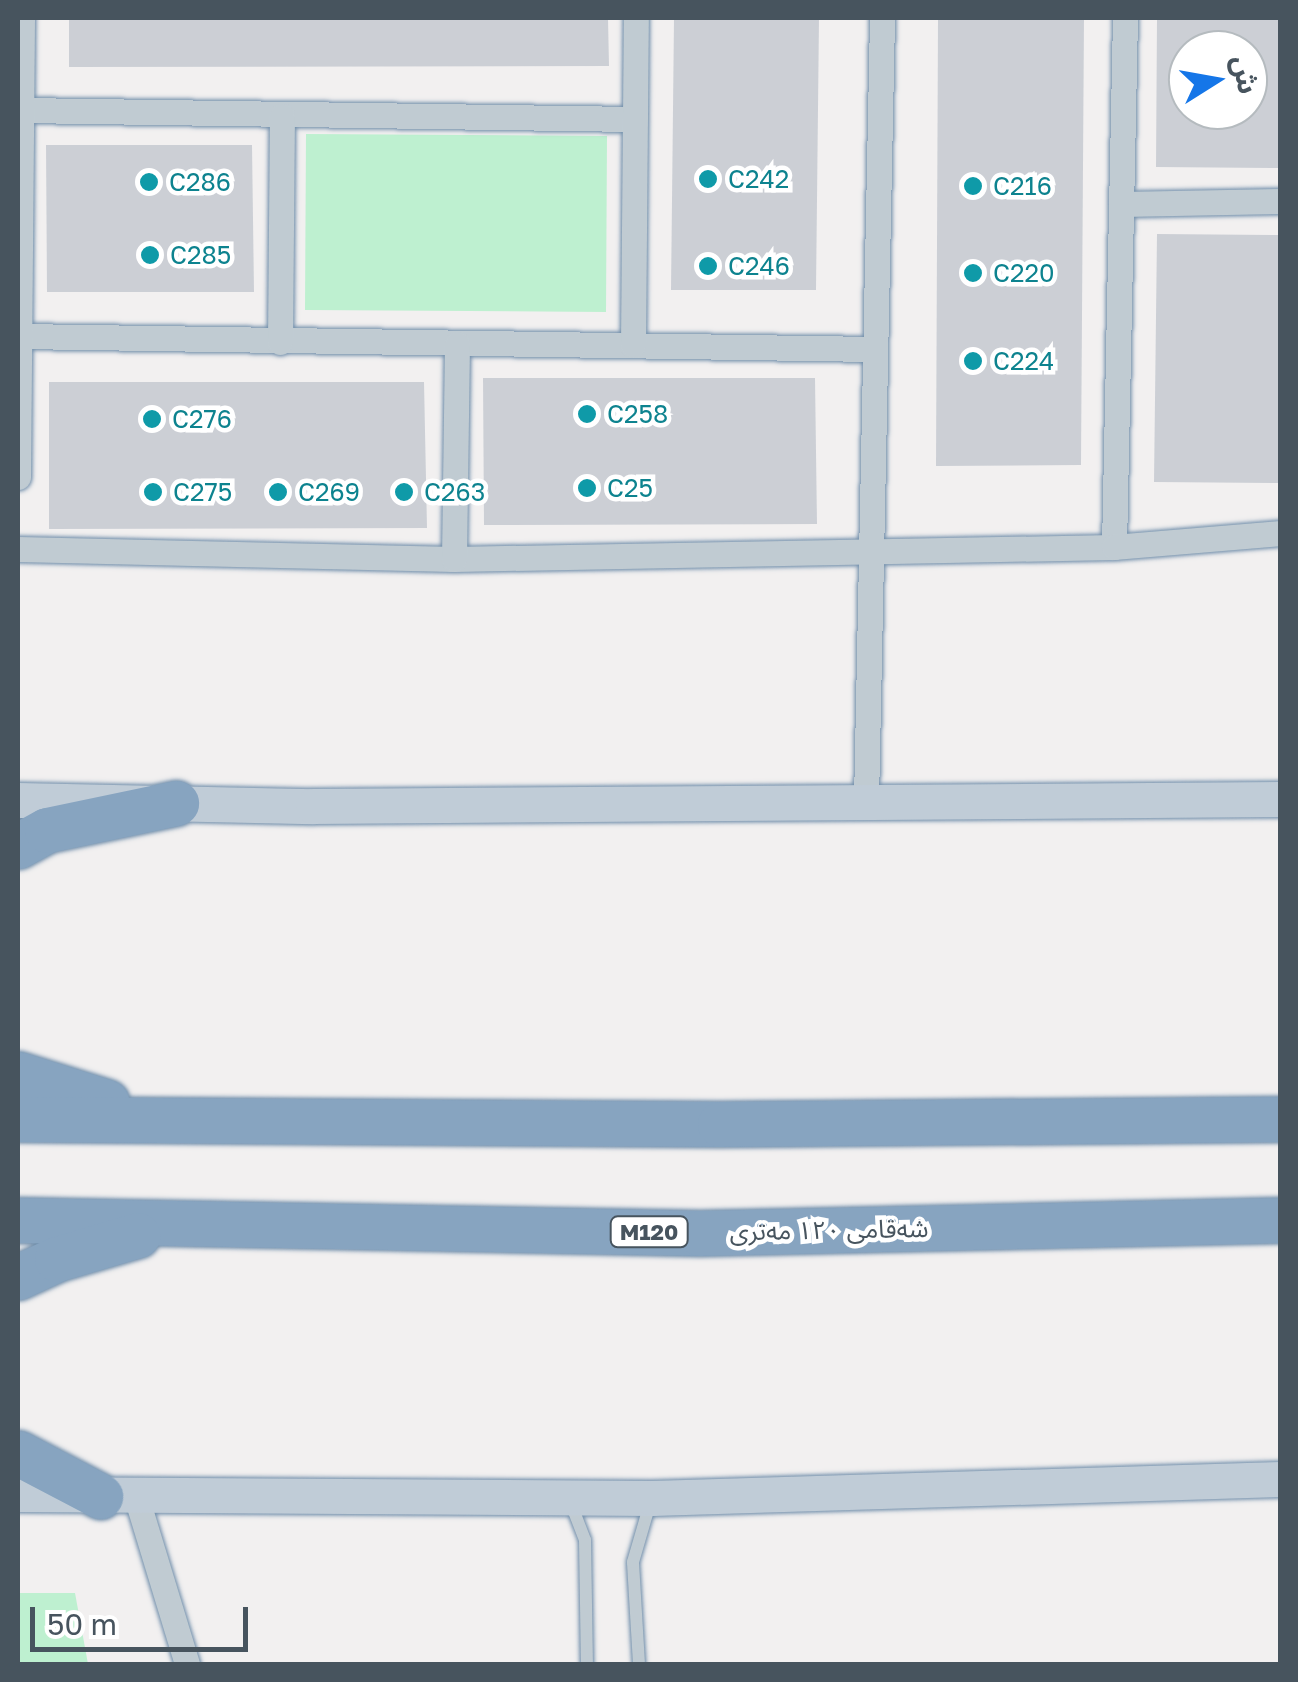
<!DOCTYPE html>
<meta charset="utf-8">
<style>
body{margin:0}
#map{position:relative;width:1298px;height:1682px;overflow:hidden;background:#f2f0f0;font-family:"Golos Text","Noto Sans Arabic",sans-serif}
div>[style]{position:absolute}
[style*='--x']{left:calc(var(--x)*1px);top:calc(var(--y)*1px);width:calc(var(--w)*1px);rotate:calc(var(--a)*1deg)}
.green>*{inset:0;background:#bef0d0}
.building>*{inset:0;background:#cccfd5}
.roads{filter:drop-shadow(0 0 2px #728fab) drop-shadow(0 0 2px #728fab)}
.lane>*{height:12px;margin:-6px;padding:0 6px;transform-origin:6px;border-radius:6px;background:#c0cbd2}
.street>*{height:25px;margin:-12.5px;padding:0 12.5px;transform-origin:12.5px;border-radius:12.5px;background:#c0cbd2}
.secondary>*{height:35px;margin:-17.5px;padding:0 17.5px;transform-origin:17.5px;border-radius:17.5px;background:#c0ccd7}
.highway>*{height:45px;margin:-22.5px;padding:0 22.5px;transform-origin:22.5px;border-radius:22.5px;background:#87a4c0}
.dots>*{width:28px;height:28px;translate:-50% -50%;box-sizing:border-box;border:5px solid #fff;border-radius:50%}
span{translate:-50% -50%;white-space:nowrap;text-align:center;line-height:1.15;-webkit-text-stroke:9px #fff;paint-order:stroke}
.shield-label span{padding:2px 8px;background:#fff;border:2px solid;border-radius:8px;-webkit-text-stroke-width:0}
.shield-label{font-size:22px;color:#47545e;font-weight:700}
.culture-label{font-size:25px;color:#0d838f}
.left{translate:0 -50%;text-align:left}
.street-label{font-size:25px;color:#47545e}
.frame{position:absolute;inset:0;border:20px solid #47545e;pointer-events:none}
.north{position:absolute;left:1168px;top:30px;width:100px;height:100px;box-sizing:border-box;background:#fff;border:2px solid #b5bbbf;border-radius:50%;rotate:79deg;font-size:28px;font-weight:700;line-height:40px;text-align:center;color:#47545e}
.north::after{content:'';display:block;margin:auto;width:35px;height:45px;background:#1576e8;clip-path:polygon(50% 0,100% 100%,50% 72%,0 100%)}
.scale{position:absolute;left:30px;top:1607px;width:218px;height:45px;box-sizing:border-box;border:5px solid #47545e;border-top:0;padding-left:12px;font-size:30px;line-height:35px;white-space:nowrap;color:#47545e;-webkit-text-stroke:8px #fff;paint-order:stroke}
</style>
<div id="map">
<div class="green">
<div style="clip-path:polygon(306px 134px,607px 136px,606px 312px,305px 310px)"></div>
<div style="clip-path:polygon(18px 1593px,75px 1593px,88px 1664px,18px 1664px)"></div>
</div>
<div class="building">
<div style="clip-path:polygon(69px 18px,608px 18px,609px 66px,69px 67px)"></div>
<div style="clip-path:polygon(674px 18px,819px 18px,816px 290px,671px 290px)"></div>
<div style="clip-path:polygon(938px 18px,1084px 18px,1081px 465px,936px 466px)"></div>
<div style="clip-path:polygon(evenodd,1157px 18px,1280px 18px,1280px 168px,1156px 167px,1157px 18px,1188px 50px,1248px 50px,1248px 110px,1188px 110px,1188px 50px)"></div>
<div style="clip-path:polygon(46px 145px,252px 145px,254px 292px,47px 292px)"></div>
<div style="clip-path:polygon(1157px 234px,1280px 235px,1280px 483px,1154px 482px)"></div>
<div style="clip-path:polygon(483px 378px,815px 378px,817px 524px,484px 525px)"></div>
<div style="clip-path:polygon(49px 382px,424px 382px,427px 528px,49px 529px)"></div>
</div>
<div class="roads">
<div class="lane">
<div style="--x:570;--y:1501;--w:42;--a:69"></div>
<div style="--x:585;--y:1540;--w:124;--a:89.1"></div>
<div style="--x:639;--y:1664;--w:102;--a:-93.4"></div>
<div style="--x:633;--y:1562;--w:65;--a:-73.8"></div>
</div>
<div class="street">
<div style="--x:21;--y:110;--w:614;--a:0.84"></div>
<div style="--x:1121;--y:204;--w:159;--a:-1.1"></div>
<div style="--x:19;--y:336;--w:856;--a:0.87"></div>
<div style="--x:280;--y:342;--w:226;--a:-89.5"></div>
<div style="--x:633;--y:345;--w:327;--a:-89.5"></div>
<div style="--x:18;--y:477;--w:459;--a:-89.5"></div>
<div style="--x:1114;--y:547;--w:529;--a:-88.81"></div>
<div style="--x:18;--y:549;--w:436;--a:1.3"></div>
<div style="--x:454;--y:559;--w:660;--a:-1.04"></div>
<div style="--x:1114;--y:547;--w:167;--a:-4.8"></div>
<div style="--x:454;--y:559;--w:215;--a:-89.2"></div>
<div style="--x:866;--y:802;--w:784;--a:-88.83"></div>
<div style="--x:136;--y:1496;--w:176;--a:73.1"></div>
</div>
<div class="secondary">
<div style="--x:18;--y:800;--w:295;--a:1.2"></div>
<div style="--x:313;--y:806;--w:967;--a:-0.41"></div>
<div style="--x:18;--y:1494;--w:634;--a:0.36"></div>
<div style="--x:652;--y:1498;--w:628;--a:-1.73"></div>
</div>
<div class="highway">
<div style="--x:18;--y:846;--w:33;--a:-29"></div>
<div style="--x:47;--y:830;--w:132;--a:-11.8"></div>
<div style="--x:18;--y:1074;--w:93;--a:17.5"></div>
<div style="--x:18;--y:1119;--w:702;--a:0.41"></div>
<div style="--x:720;--y:1124;--w:560;--a:-0.51"></div>
<div style="--x:18;--y:1220;--w:682;--a:1.09"></div>
<div style="--x:700;--y:1233;--w:580;--a:-1.28"></div>
<div style="--x:18;--y:1277;--w:43;--a:-24.8"></div>
<div style="--x:57;--y:1259;--w:84;--a:-16.5"></div>
<div style="--x:18;--y:1453;--w:93;--a:27.7"></div>
</div>
</div>
<div class="dots">
<div style="left:708px;top:179px;background:#0f9aa8"></div>
<div style="left:149px;top:182px;background:#0f9aa8"></div>
<div style="left:973px;top:186px;background:#0f9aa8"></div>
<div style="left:150px;top:255px;background:#0f9aa8"></div>
<div style="left:708px;top:266px;background:#0f9aa8"></div>
<div style="left:973px;top:273px;background:#0f9aa8"></div>
<div style="left:973px;top:361px;background:#0f9aa8"></div>
<div style="left:587px;top:414px;background:#0f9aa8"></div>
<div style="left:152px;top:419px;background:#0f9aa8"></div>
<div style="left:587px;top:488px;background:#0f9aa8"></div>
<div style="left:153px;top:492px;background:#0f9aa8"></div>
<div style="left:278px;top:492px;background:#0f9aa8"></div>
<div style="left:404px;top:492px;background:#0f9aa8"></div>
</div>
<div class="shield-label">
<span style="left:649px;top:1232px">M120</span>
</div>
<div class="culture-label">
<span class="left" style="left:728px;top:179px">C242</span>
<span class="left" style="left:169px;top:182px">C286</span>
<span class="left" style="left:993px;top:186px">C216</span>
<span class="left" style="left:170px;top:255px">C285</span>
<span class="left" style="left:728px;top:266px">C246</span>
<span class="left" style="left:993px;top:273px">C220</span>
<span class="left" style="left:993px;top:361px">C224</span>
<span class="left" style="left:607px;top:414px">C258</span>
<span class="left" style="left:172px;top:419px">C276</span>
<span class="left" style="left:607px;top:488px">C25</span>
<span class="left" style="left:173px;top:492px">C275</span>
<span class="left" style="left:298px;top:492px">C269</span>
<span class="left" style="left:424px;top:492px">C263</span>
</div>
<div class="street-label">
<span style="left:829px;top:1230px;rotate:-1deg">شەقامی ١٢٠ مەتری</span>
</div>
<div class="frame"></div>
<div class="north">ش</div>
<div class="scale">50 m</div>
</div>
